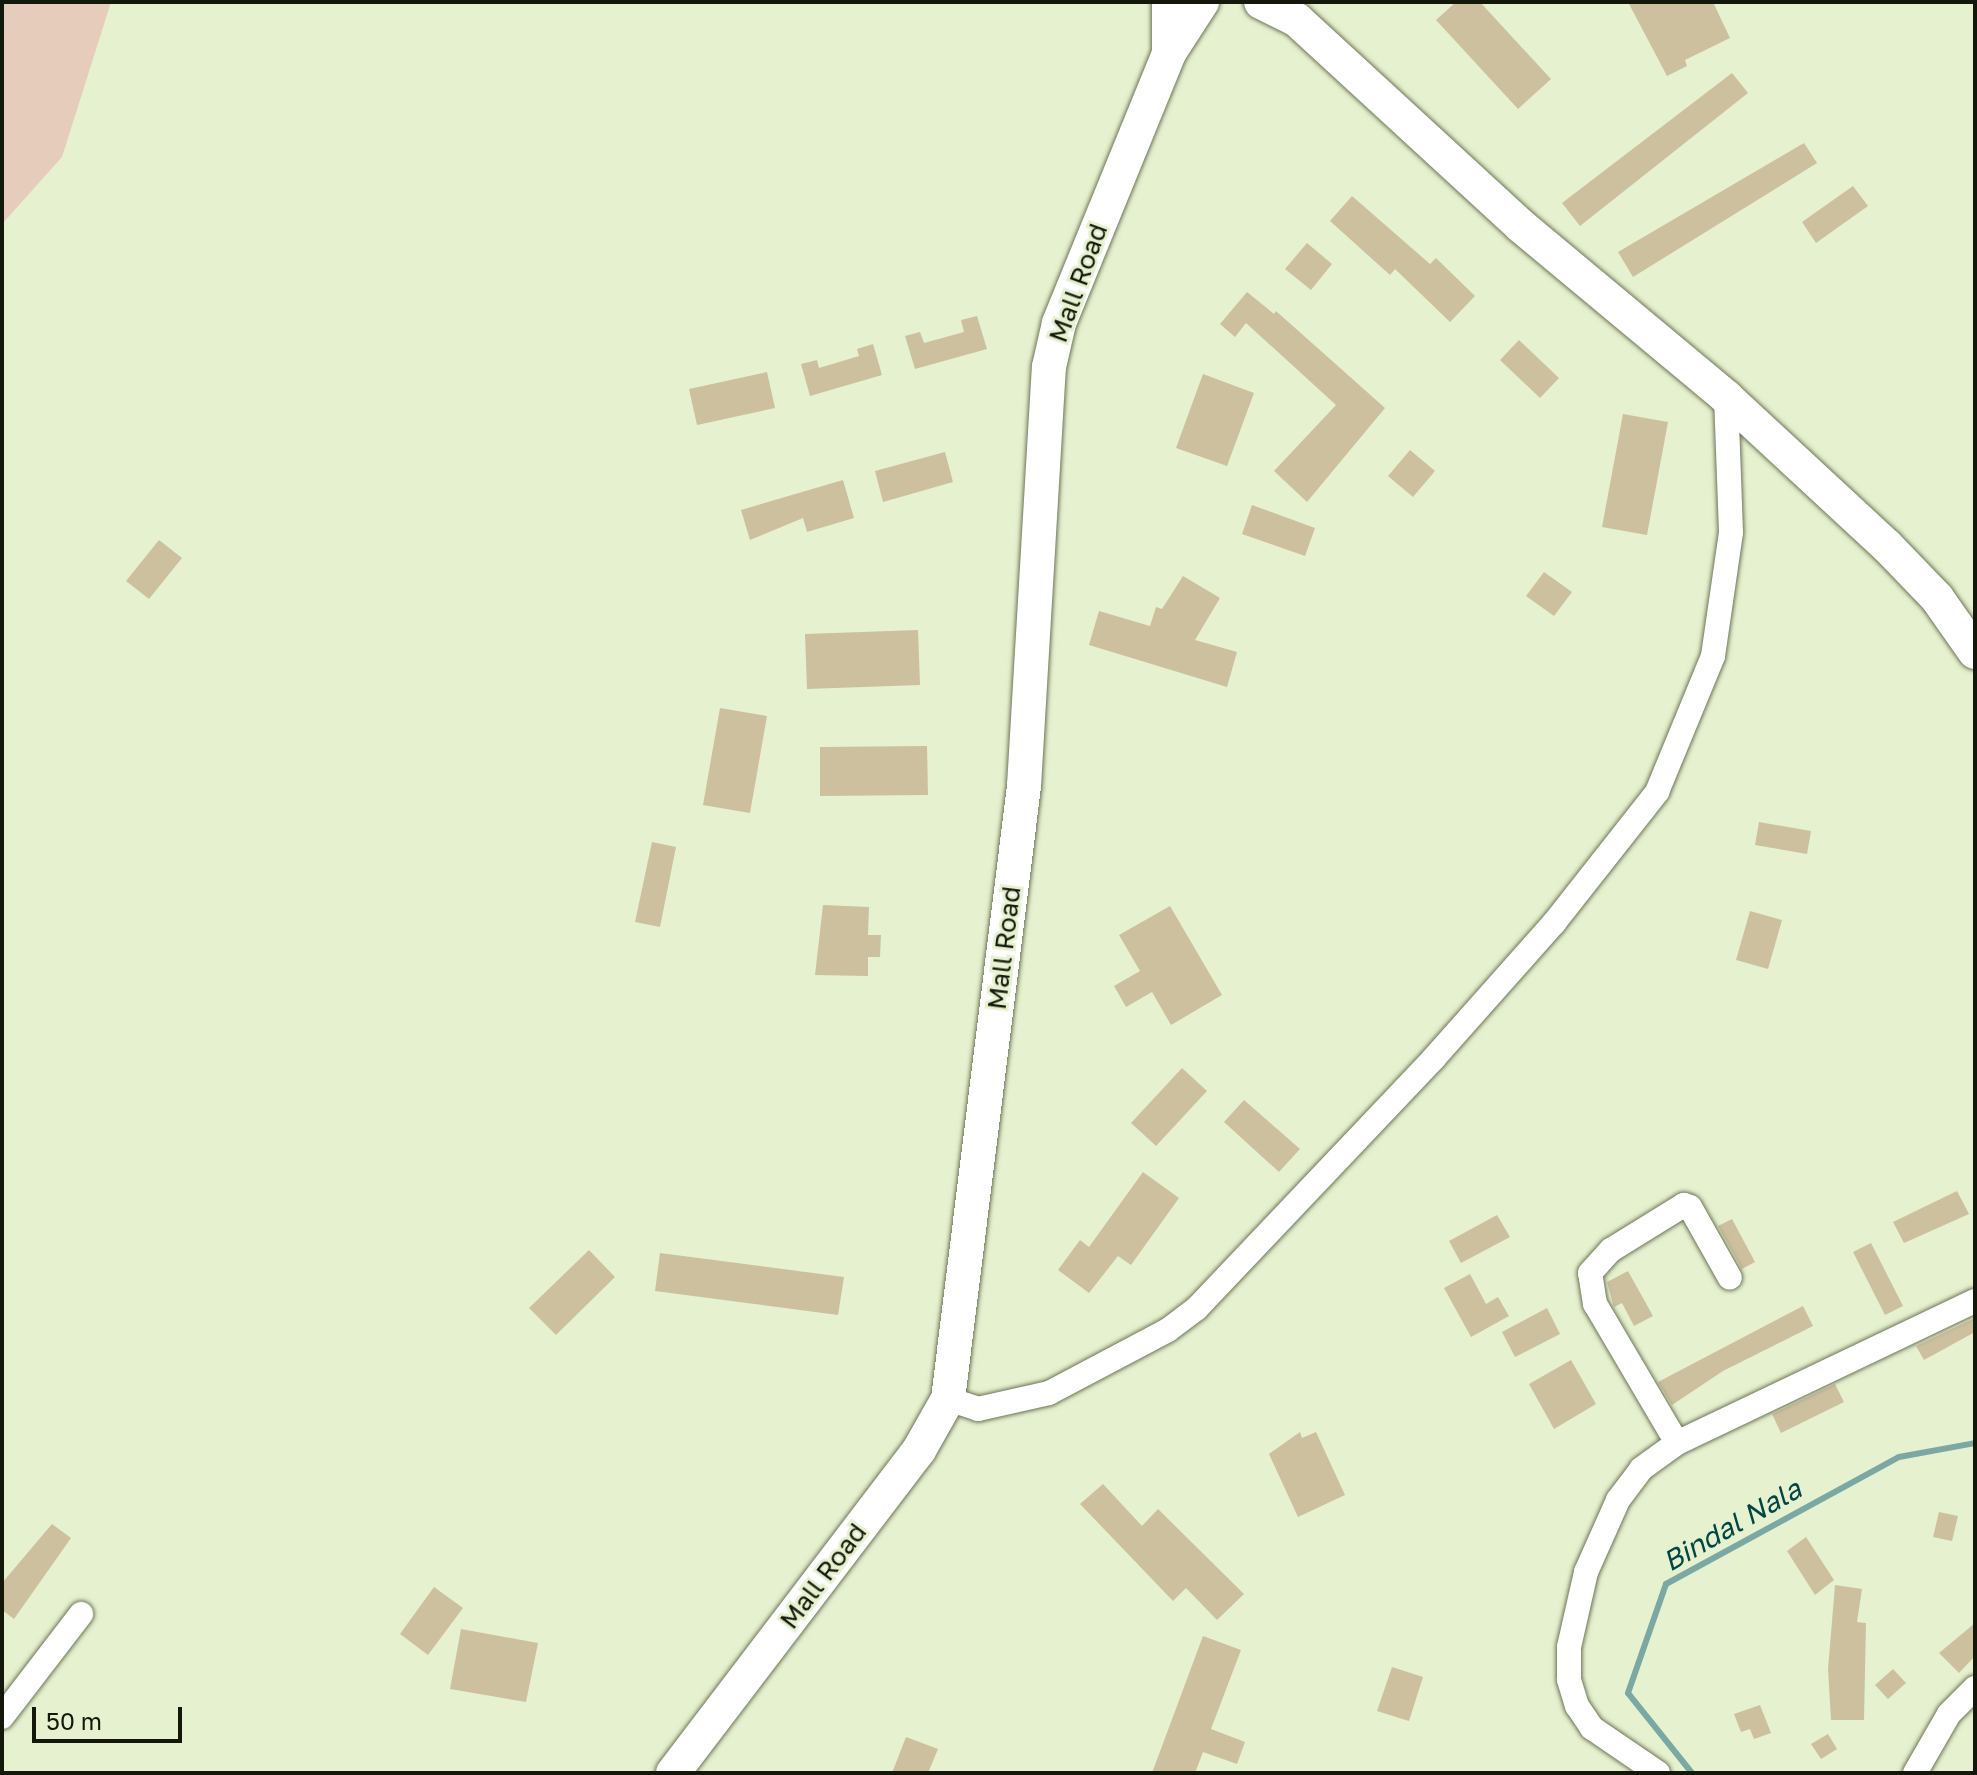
<!DOCTYPE html>
<style>
body{margin:0}
#map{position:relative;width:1977px;height:1775px;overflow:hidden;background:#e6f1cf;font-family:"Golos Text",sans-serif}
div>[style]{position:absolute}
[style*='--x']{left:calc(var(--x)*1px);top:calc(var(--y)*1px);width:calc(var(--w)*1px);rotate:calc(var(--a)*1deg)}
.green>*{inset:0;background:#e6ccba}
.stream>*{height:6px;margin:-3px;padding:0 3px;transform-origin:3px;border-radius:3px;background:#7ca8a4}
.building>*{inset:0;background:#cdc09e}
.roads{filter:drop-shadow(0 0 2px #6d7657) drop-shadow(0 0 2px #6d7657)}
.street>*{height:24px;margin:-12px;padding:0 12px;transform-origin:12px;border-radius:12px;background:#fff}
.secondary>*{height:34px;margin:-17px;padding:0 17px;transform-origin:17px;border-radius:17px;background:#fff}
span{translate:-50% -50%;white-space:nowrap;text-align:center;line-height:1.15;-webkit-text-stroke:6px #e6f1cf;paint-order:stroke}
.street-label{font-size:26px;color:#14180b}
.water-label{font-size:28px;color:#004743;font-style:italic}
.frame{position:absolute;inset:0;border:4px solid #14180b;pointer-events:none}
.scale{position:absolute;left:32px;top:1707px;width:150px;height:36px;box-sizing:border-box;border:4px solid #14180b;border-top:0;padding-left:10px;font-size:24px;line-height:28px;white-space:nowrap;color:#14180b;-webkit-text-stroke:6px #e6f1cf;paint-order:stroke}
</style>
<div id="map">
<div class="green">
<div style="clip-path:polygon(2px 2px,111px 2px,62px 157px,2px 224px)"></div>
</div>
<div class="stream">
<div style="--x:1692;--y:1773;--w:102;--a:-128.7"></div>
<div style="--x:1628;--y:1693;--w:115;--a:-70.8"></div>
<div style="--x:1666;--y:1584;--w:265;--a:-28.6"></div>
<div style="--x:1899;--y:1457;--w:77;--a:-10.4"></div>
</div>
<div class="building">
<div style="clip-path:polygon(1456px 2px,1480px 2px,1551px 79px,1518px 109px,1436px 20px)"></div>
<div style="clip-path:polygon(1628px 2px,1713px 2px,1730px 38px,1685px 60px,1687px 66px,1667px 76px)"></div>
<div style="clip-path:polygon(1732px 73px,1748px 93px,1580px 226px,1562px 203px)"></div>
<div style="clip-path:polygon(1804px 143px,1817px 163px,1633px 277px,1618px 252px)"></div>
<div style="clip-path:polygon(1853px 186px,1868px 206px,1816px 243px,1802px 222px)"></div>
<div style="clip-path:polygon(1352px 196px,1430px 264px,1436px 258px,1475px 296px,1450px 322px,1395px 269px,1390px 275px,1330px 221px)"></div>
<div style="clip-path:polygon(1307px 243px,1332px 264px,1311px 290px,1285px 269px)"></div>
<div style="clip-path:polygon(1247px 292px,1274px 314px,1276px 311px,1385px 408px,1307px 502px,1274px 471px,1336px 405px,1246px 323px,1235px 337px,1220px 324px)"></div>
<div style="clip-path:polygon(977px 316px,987px 349px,915px 369px,905px 336px,920px 332px,924px 343px,964px 332px,961px 320px)"></div>
<div style="clip-path:polygon(1519px 340px,1559px 378px,1540px 398px,1500px 360px)"></div>
<div style="clip-path:polygon(873px 344px,882px 375px,810px 396px,801px 364px,817px 360px,819px 368px,859px 356px,857px 349px)"></div>
<div style="clip-path:polygon(767px 372px,775px 408px,697px 425px,689px 389px)"></div>
<div style="clip-path:polygon(1203px 374px,1254px 393px,1227px 466px,1176px 448px)"></div>
<div style="clip-path:polygon(1623px 414px,1668px 422px,1647px 535px,1602px 527px)"></div>
<div style="clip-path:polygon(1410px 450px,1435px 471px,1413px 497px,1388px 476px)"></div>
<div style="clip-path:polygon(945px 452px,953px 482px,883px 502px,875px 471px)"></div>
<div style="clip-path:polygon(843px 480px,854px 518px,807px 532px,803px 518px,750px 540px,741px 510px)"></div>
<div style="clip-path:polygon(1252px 505px,1315px 528px,1305px 556px,1242px 534px)"></div>
<div style="clip-path:polygon(159px 540px,182px 558px,149px 599px,126px 581px)"></div>
<div style="clip-path:polygon(1544px 572px,1572px 592px,1554px 616px,1526px 596px)"></div>
<div style="clip-path:polygon(1183px 576px,1220px 598px,1195px 640px,1237px 652px,1227px 687px,1089px 645px,1099px 611px,1150px 626px,1156px 607px,1162px 609px)"></div>
<div style="clip-path:polygon(918px 630px,920px 685px,807px 689px,805px 634px)"></div>
<div style="clip-path:polygon(720px 708px,767px 716px,750px 813px,703px 805px)"></div>
<div style="clip-path:polygon(927px 746px,928px 795px,820px 796px,820px 747px)"></div>
<div style="clip-path:polygon(1759px 822px,1811px 831px,1807px 854px,1755px 845px)"></div>
<div style="clip-path:polygon(652px 842px,676px 847px,660px 927px,635px 922px)"></div>
<div style="clip-path:polygon(823px 905px,869px 907px,868px 935px,881px 935px,880px 957px,868px 957px,868px 976px,815px 975px)"></div>
<div style="clip-path:polygon(1170px 906px,1222px 995px,1171px 1025px,1152px 992px,1126px 1007px,1114px 986px,1140px 971px,1119px 935px)"></div>
<div style="clip-path:polygon(1750px 911px,1782px 920px,1768px 969px,1736px 960px)"></div>
<div style="clip-path:polygon(1182px 1068px,1207px 1091px,1156px 1146px,1131px 1123px)"></div>
<div style="clip-path:polygon(1244px 1100px,1300px 1149px,1279px 1172px,1224px 1122px)"></div>
<div style="clip-path:polygon(1143px 1172px,1179px 1198px,1131px 1265px,1118px 1256px,1089px 1293px,1058px 1270px,1080px 1240px,1089px 1247px)"></div>
<div style="clip-path:polygon(1957px 1191px,1969px 1214px,1904px 1243px,1893px 1222px)"></div>
<div style="clip-path:polygon(1497px 1215px,1510px 1237px,1461px 1263px,1449px 1241px)"></div>
<div style="clip-path:polygon(1732px 1219px,1755px 1262px,1742px 1269px,1718px 1226px)"></div>
<div style="clip-path:polygon(1871px 1243px,1903px 1306px,1885px 1315px,1853px 1252px)"></div>
<div style="clip-path:polygon(589px 1250px,615px 1277px,556px 1335px,529px 1308px)"></div>
<div style="clip-path:polygon(660px 1253px,844px 1277px,838px 1315px,655px 1291px)"></div>
<div style="clip-path:polygon(1628px 1271px,1653px 1316px,1634px 1326px,1622px 1303px,1614px 1307px,1607px 1282px)"></div>
<div style="clip-path:polygon(1470px 1274px,1486px 1304px,1498px 1297px,1509px 1316px,1471px 1337px,1444px 1288px)"></div>
<div style="clip-path:polygon(1803px 1306px,1813px 1326px,1723px 1371px,1672px 1405px,1658px 1382px)"></div>
<div style="clip-path:polygon(1547px 1308px,1560px 1334px,1515px 1357px,1502px 1332px)"></div>
<div style="clip-path:polygon(1975px 1318px,1975px 1332px,1924px 1360px,1916px 1346px)"></div>
<div style="clip-path:polygon(1571px 1360px,1596px 1404px,1554px 1429px,1529px 1384px)"></div>
<div style="clip-path:polygon(1835px 1384px,1844px 1402px,1781px 1433px,1772px 1414px)"></div>
<div style="clip-path:polygon(1300px 1432px,1302px 1438px,1316px 1432px,1345px 1495px,1298px 1517px,1269px 1454px)"></div>
<div style="clip-path:polygon(1103px 1484px,1142px 1526px,1158px 1509px,1244px 1594px,1217px 1620px,1186px 1588px,1173px 1601px,1080px 1504px)"></div>
<div style="clip-path:polygon(1939px 1512px,1958px 1516px,1952px 1541px,1933px 1537px)"></div>
<div style="clip-path:polygon(52px 1524px,71px 1538px,14px 1619px,2px 1610px,2px 1583px)"></div>
<div style="clip-path:polygon(1806px 1537px,1834px 1580px,1815px 1595px,1787px 1551px)"></div>
<div style="clip-path:polygon(1835px 1585px,1862px 1589px,1857px 1622px,1866px 1623px,1864px 1720px,1831px 1720px,1828px 1669px)"></div>
<div style="clip-path:polygon(434px 1587px,463px 1608px,428px 1655px,400px 1634px)"></div>
<div style="clip-path:polygon(1975px 1623px,1975px 1656px,1959px 1673px,1939px 1653px)"></div>
<div style="clip-path:polygon(461px 1629px,538px 1643px,526px 1702px,450px 1689px)"></div>
<div style="clip-path:polygon(1203px 1636px,1241px 1650px,1211px 1729px,1245px 1742px,1237px 1764px,1203px 1752px,1195px 1773px,1152px 1773px)"></div>
<div style="clip-path:polygon(1392px 1667px,1423px 1677px,1409px 1721px,1377px 1711px)"></div>
<div style="clip-path:polygon(1893px 1669px,1906px 1683px,1888px 1699px,1875px 1685px)"></div>
<div style="clip-path:polygon(1760px 1705px,1771px 1733px,1754px 1739px,1750px 1729px,1741px 1732px,1734px 1714px)"></div>
<div style="clip-path:polygon(1828px 1734px,1837px 1749px,1821px 1759px,1811px 1744px)"></div>
<div style="clip-path:polygon(906px 1737px,938px 1749px,928px 1773px,892px 1773px)"></div>
</div>
<div class="roads">
<div class="street">
<div style="--x:948;--y:1399;--w:32;--a:18"></div>
<div style="--x:978;--y:1409;--w:73;--a:-12.7"></div>
<div style="--x:1049;--y:1393;--w:135;--a:-27.9"></div>
<div style="--x:1168;--y:1330;--w:36;--a:-37"></div>
<div style="--x:1197;--y:1308;--w:344;--a:-46.5"></div>
<div style="--x:1434;--y:1058;--w:181;--a:-48.4"></div>
<div style="--x:1554;--y:923;--w:167;--a:-51.8"></div>
<div style="--x:1657;--y:792;--w:147;--a:-67.6"></div>
<div style="--x:1713;--y:656;--w:125;--a:-81.7"></div>
<div style="--x:1731;--y:532;--w:135;--a:-92.1"></div>
<div style="--x:1677;--y:1443;--w:161;--a:-120.5"></div>
<div style="--x:1595;--y:1304;--w:31;--a:-99"></div>
<div style="--x:1590;--y:1273;--w:31;--a:-48"></div>
<div style="--x:1611;--y:1250;--w:86;--a:-31.7"></div>
<div style="--x:1684;--y:1205;--w:6;--a:18"></div>
<div style="--x:1690;--y:1207;--w:81;--a:60.6"></div>
<div style="--x:2;--y:1717;--w:130;--a:-52.5"></div>
<div style="--x:1658;--y:1773;--w:80;--a:-145.7"></div>
<div style="--x:1592;--y:1728;--w:27;--a:-124"></div>
<div style="--x:1577;--y:1706;--w:28;--a:-107"></div>
<div style="--x:1569;--y:1679;--w:32;--a:-90"></div>
<div style="--x:1569;--y:1647;--w:77;--a:-77.2"></div>
<div style="--x:1586;--y:1572;--w:79;--a:-66"></div>
<div style="--x:1618;--y:1500;--w:39;--a:-53"></div>
<div style="--x:1641;--y:1469;--w:44;--a:-35.8"></div>
<div style="--x:1677;--y:1443;--w:330;--a:-25.5"></div>
<div style="--x:1915;--y:1773;--w:68;--a:-60"></div>
<div style="--x:1949;--y:1714;--w:37;--a:-45"></div>
</div>
<div class="secondary">
<div style="--x:1169;--y:2;--w:51;--a:90"></div>
<div style="--x:1261;--y:2;--w:40;--a:26.6"></div>
<div style="--x:1297;--y:20;--w:304;--a:42.6"></div>
<div style="--x:1521;--y:226;--w:267;--a:39.8"></div>
<div style="--x:1726;--y:397;--w:218;--a:42.8"></div>
<div style="--x:1886;--y:545;--w:74;--a:46.1"></div>
<div style="--x:1937;--y:598;--w:66;--a:54.9"></div>
<div style="--x:673;--y:1773;--w:406;--a:-52.7"></div>
<div style="--x:919;--y:1450;--w:59;--a:-60.4"></div>
<div style="--x:948;--y:1399;--w:618;--a:-82.93"></div>
<div style="--x:1024;--y:786;--w:420;--a:-86.6"></div>
<div style="--x:1049;--y:367;--w:45;--a:-77.2"></div>
<div style="--x:1059;--y:323;--w:292;--a:-67.8"></div>
<div style="--x:1169;--y:53;--w:61;--a:-57.1"></div>
</div>
</div>
<div class="street-label">
<span style="left:1078px;top:283px;rotate:-70deg">Mall Road</span>
<span style="left:1004px;top:948px;rotate:-83deg">Mall Road</span>
<span style="left:823px;top:1576px;rotate:-53deg">Mall Road</span>
</div>
<div class="water-label">
<span style="left:1732px;top:1525px;rotate:-30deg">Bindal Nala</span>
</div>
<div class="frame"></div>
<div class="scale">50 m</div>
</div>
